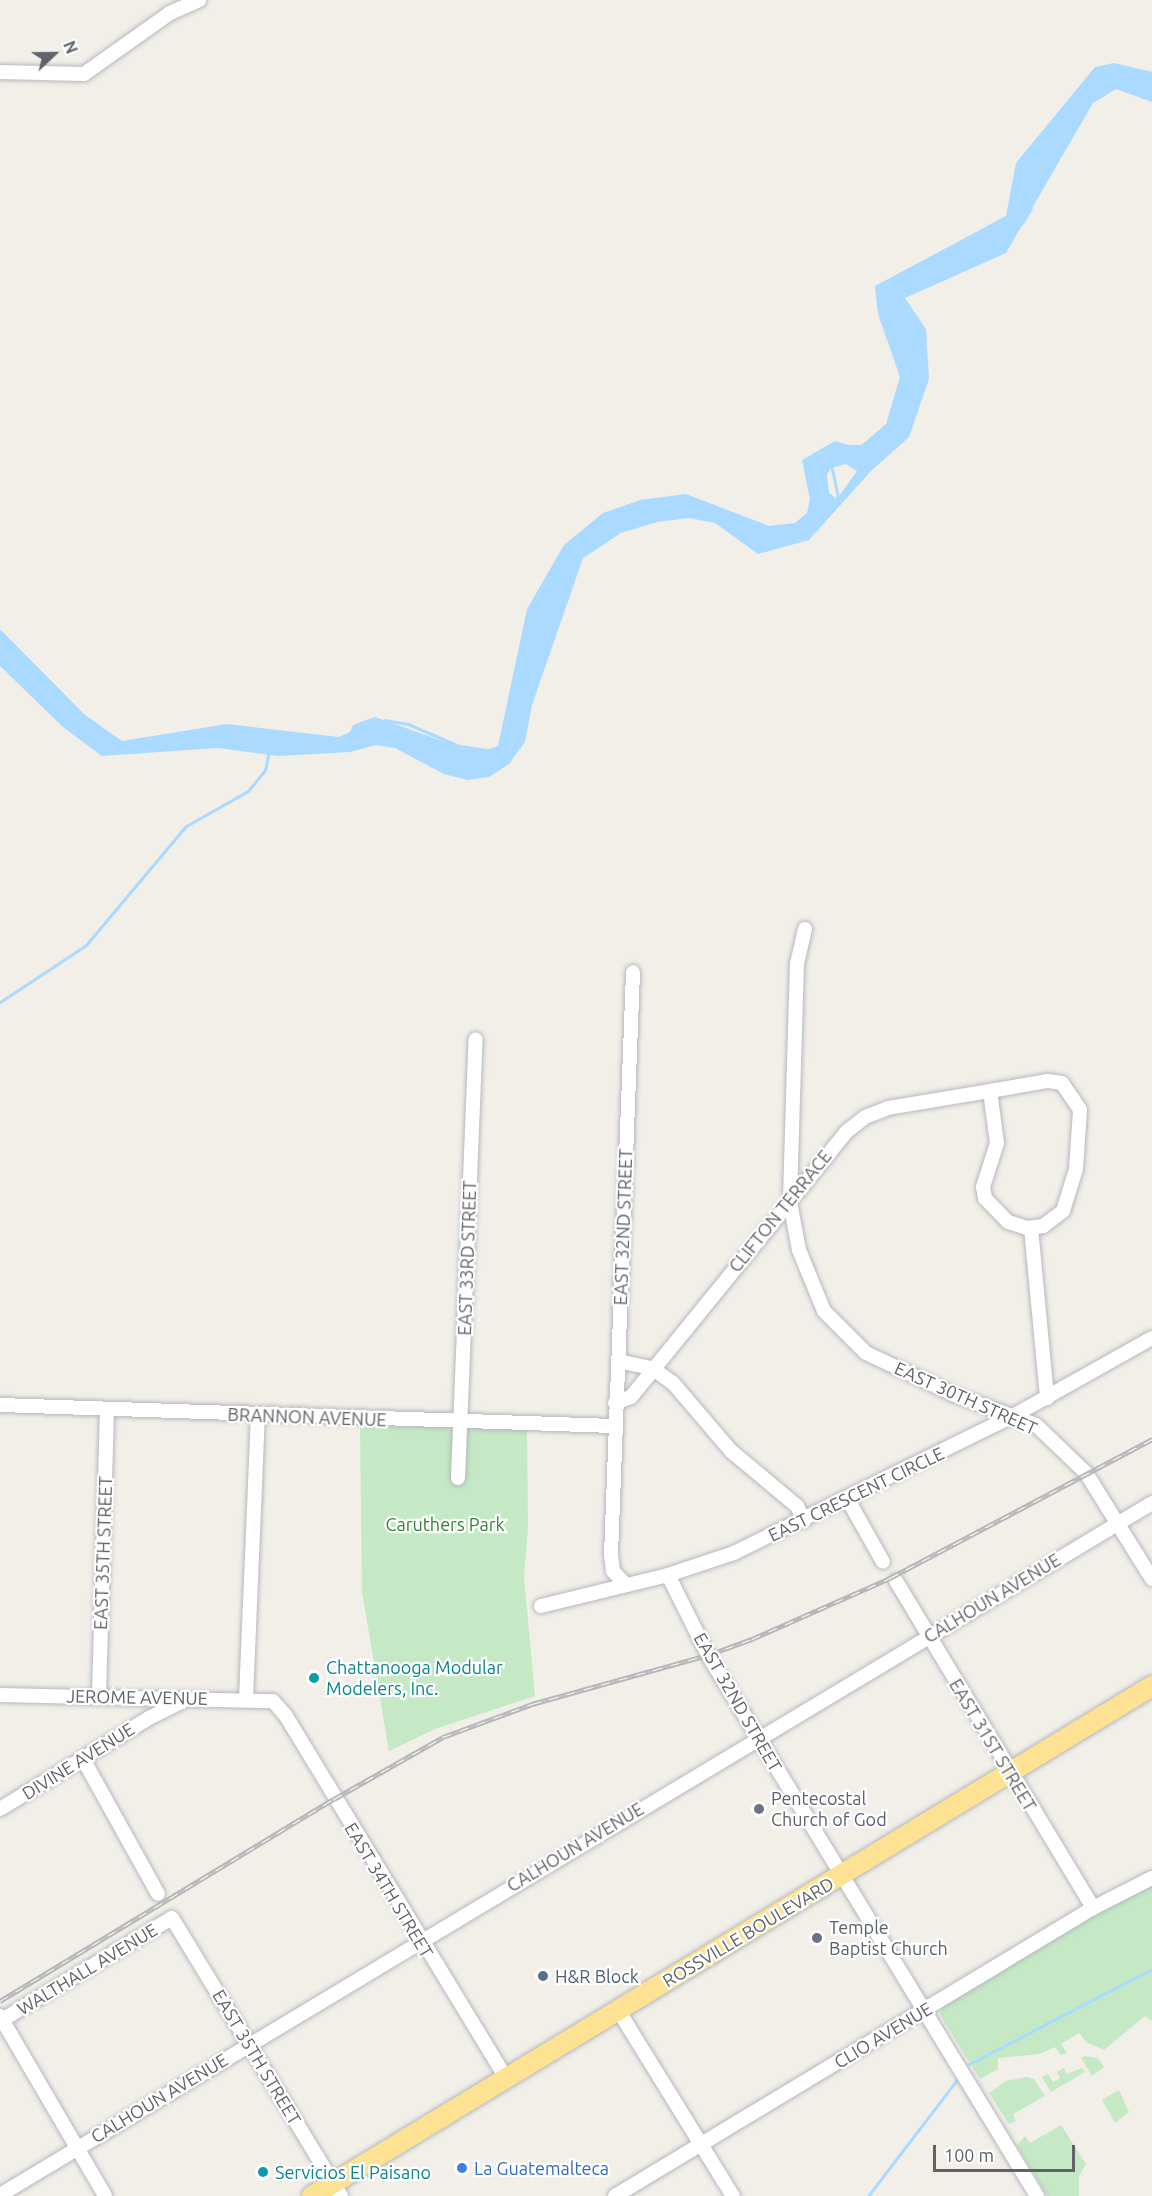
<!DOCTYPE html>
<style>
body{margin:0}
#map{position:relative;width:1152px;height:2196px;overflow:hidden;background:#f1efe8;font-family:Ubuntu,sans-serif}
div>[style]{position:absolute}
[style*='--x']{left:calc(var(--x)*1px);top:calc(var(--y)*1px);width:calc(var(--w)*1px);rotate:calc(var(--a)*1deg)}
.green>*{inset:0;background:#c5e8c5}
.water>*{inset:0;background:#aadaff}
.stream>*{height:3px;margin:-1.5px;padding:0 1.5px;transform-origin:1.5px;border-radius:1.5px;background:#aadaff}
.roads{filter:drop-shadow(0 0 2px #b5b8bc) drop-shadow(0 0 2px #b5b8bc)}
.minor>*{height:14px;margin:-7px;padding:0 7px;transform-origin:7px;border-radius:7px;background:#fff}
.highway>*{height:20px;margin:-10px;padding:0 10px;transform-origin:10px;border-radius:10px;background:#fde293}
.rail>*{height:5px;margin-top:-2.5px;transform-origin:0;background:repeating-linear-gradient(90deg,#fff 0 9px,#b6b7b8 0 18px);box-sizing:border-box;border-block:2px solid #b6b7b8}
.dots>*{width:16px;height:16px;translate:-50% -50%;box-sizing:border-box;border:3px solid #fff;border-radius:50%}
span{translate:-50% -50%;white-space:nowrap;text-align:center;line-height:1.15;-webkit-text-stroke:4.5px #fff;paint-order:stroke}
.street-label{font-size:18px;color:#5f6368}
.park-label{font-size:18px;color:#348238}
.culture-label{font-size:18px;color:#0d838f}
.left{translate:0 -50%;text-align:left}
.worship-label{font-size:18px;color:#5b616d}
.service-label{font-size:18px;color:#4e5e75}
.shop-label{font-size:18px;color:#366cbe}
.north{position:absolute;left:24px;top:24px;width:60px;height:60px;-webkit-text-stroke:4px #fff;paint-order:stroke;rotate:68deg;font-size:16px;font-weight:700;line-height:24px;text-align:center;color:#5f6368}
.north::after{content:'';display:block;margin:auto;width:21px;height:27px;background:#5f6368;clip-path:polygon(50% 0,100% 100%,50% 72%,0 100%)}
.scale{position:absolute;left:933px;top:2145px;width:142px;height:27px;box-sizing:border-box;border:3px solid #5f6368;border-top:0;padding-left:8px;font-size:18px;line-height:21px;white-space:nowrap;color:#5f6368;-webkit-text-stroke:4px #fff;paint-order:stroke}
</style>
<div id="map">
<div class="green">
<div style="clip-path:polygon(360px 1425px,527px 1429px,528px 1528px,524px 1577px,535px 1696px,435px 1729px,389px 1751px,362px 1592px)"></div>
<div style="clip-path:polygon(1152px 1885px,1152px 2021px,1145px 2016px,1104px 2050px,1086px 2042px,1079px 2033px,1061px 2044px,1067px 2053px,1061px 2055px,1055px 2047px,1039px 2054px,998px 2058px,998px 2069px,980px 2079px,940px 2015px,941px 2008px,1108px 1904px)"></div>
<div style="clip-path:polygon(1085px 2056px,1098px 2058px,1104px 2067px,1092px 2076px,1081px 2058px)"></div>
<div style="clip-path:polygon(1064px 2068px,1067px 2074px,1082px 2068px,1085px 2072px,1051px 2092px,1042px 2077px,1048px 2074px,1053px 2082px,1060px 2078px,1057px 2072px)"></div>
<div style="clip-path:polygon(1027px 2077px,1034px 2079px,1045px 2096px,1013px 2114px,1016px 2121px,1009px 2124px,989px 2093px,1006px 2081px)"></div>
<div style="clip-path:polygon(1119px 2090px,1129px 2112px,1115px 2123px,1102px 2100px)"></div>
<div style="clip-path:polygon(1061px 2125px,1086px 2164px,1079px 2176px,1079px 2196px,1047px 2196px,1017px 2145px,1025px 2136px,1030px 2143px)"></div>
</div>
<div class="water">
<div style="clip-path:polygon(evenodd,1114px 63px,1152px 72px,1152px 102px,1116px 89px,1093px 103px,1006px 253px,905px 298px,926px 329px,929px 379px,909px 437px,871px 471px,809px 540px,758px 554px,715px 523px,689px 518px,657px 522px,621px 533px,583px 558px,532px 705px,525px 742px,509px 764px,489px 777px,467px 780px,444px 774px,395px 748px,376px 745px,350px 752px,278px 756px,217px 748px,102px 756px,63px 727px,0 666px,0 629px,85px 715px,122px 741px,227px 724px,339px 737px,350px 732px,353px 725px,375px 717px,462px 748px,483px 751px,498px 746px,527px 609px,564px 545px,603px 513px,640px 500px,686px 494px,769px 526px,795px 523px,807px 513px,810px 499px,802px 460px,835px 441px,858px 448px,886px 424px,900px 377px,878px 314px,875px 286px,1006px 216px,1016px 163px,1095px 67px,1114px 63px,846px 464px,857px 471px,837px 499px,829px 493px,827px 475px,831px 468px,846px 464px)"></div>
</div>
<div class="stream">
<div style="--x:1022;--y:223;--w:17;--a:-59"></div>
<div style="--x:847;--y:446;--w:17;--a:0"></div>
<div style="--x:831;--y:464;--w:33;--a:78"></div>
<div style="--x:838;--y:496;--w:6;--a:121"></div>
<div style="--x:385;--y:720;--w:23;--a:10"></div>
<div style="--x:408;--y:724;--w:56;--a:23.3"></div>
<div style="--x:459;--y:746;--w:30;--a:8"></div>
<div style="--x:0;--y:1002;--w:103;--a:-33.5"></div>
<div style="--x:86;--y:945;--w:155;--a:-50"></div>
<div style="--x:186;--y:826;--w:71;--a:-29.4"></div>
<div style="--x:248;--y:791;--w:27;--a:-51"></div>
<div style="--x:265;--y:770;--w:19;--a:-78"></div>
<div style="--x:969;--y:2064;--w:206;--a:-27.4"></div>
<div style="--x:868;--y:2196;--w:145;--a:-52.6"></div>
</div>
<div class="roads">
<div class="minor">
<div style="--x:0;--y:72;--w:84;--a:1.4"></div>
<div style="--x:84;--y:74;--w:105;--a:-35.3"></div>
<div style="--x:170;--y:13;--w:32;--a:-24"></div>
<div style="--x:805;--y:929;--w:35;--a:103"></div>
<div style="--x:797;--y:963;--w:239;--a:91.7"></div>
<div style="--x:790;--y:1202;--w:49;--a:79.4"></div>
<div style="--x:799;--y:1250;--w:66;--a:67.7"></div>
<div style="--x:824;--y:1311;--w:59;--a:45"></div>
<div style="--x:866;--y:1353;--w:98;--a:25.3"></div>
<div style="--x:955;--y:1395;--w:86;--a:20.3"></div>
<div style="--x:1036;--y:1425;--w:69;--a:43.8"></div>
<div style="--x:1086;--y:1473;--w:125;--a:58.1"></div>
<div style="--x:1048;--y:1081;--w:14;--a:8"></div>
<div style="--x:1062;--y:1083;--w:32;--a:56"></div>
<div style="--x:1080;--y:1110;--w:59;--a:93.9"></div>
<div style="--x:1076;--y:1169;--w:44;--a:107.2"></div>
<div style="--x:1063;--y:1211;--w:25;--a:143"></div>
<div style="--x:1043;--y:1226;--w:16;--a:173"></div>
<div style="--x:1027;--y:1228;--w:20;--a:-162"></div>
<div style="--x:1008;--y:1222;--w:33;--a:-134"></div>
<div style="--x:985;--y:1198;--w:11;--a:-100"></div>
<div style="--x:983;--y:1187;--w:46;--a:-72.3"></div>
<div style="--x:997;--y:1143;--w:52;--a:-97.7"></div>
<div style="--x:990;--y:1091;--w:59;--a:-9.8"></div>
<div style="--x:1031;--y:1228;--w:171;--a:84.6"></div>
<div style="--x:618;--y:1361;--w:35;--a:12"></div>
<div style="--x:652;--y:1368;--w:26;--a:36"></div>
<div style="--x:673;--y:1383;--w:89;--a:49.5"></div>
<div style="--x:731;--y:1451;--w:86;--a:39.8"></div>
<div style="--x:797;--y:1506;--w:16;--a:63"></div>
<div style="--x:615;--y:1403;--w:17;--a:-21"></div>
<div style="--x:631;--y:1397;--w:341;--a:-50.9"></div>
<div style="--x:846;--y:1132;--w:24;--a:-38"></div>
<div style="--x:865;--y:1117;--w:25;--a:-21"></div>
<div style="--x:888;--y:1108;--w:103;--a:-9.5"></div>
<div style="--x:0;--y:1405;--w:614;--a:1.96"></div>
<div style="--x:458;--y:1478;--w:439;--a:-87.7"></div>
<div style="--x:847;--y:1498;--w:73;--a:60.6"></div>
<div style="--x:668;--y:1575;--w:89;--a:63.4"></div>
<div style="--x:708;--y:1655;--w:633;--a:58.69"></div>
<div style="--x:896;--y:1581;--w:382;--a:58.9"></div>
<div style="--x:625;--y:1584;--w:18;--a:-133"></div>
<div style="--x:613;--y:1571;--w:16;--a:-97"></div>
<div style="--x:611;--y:1555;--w:583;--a:-87.84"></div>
<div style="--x:541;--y:1606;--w:131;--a:-13.7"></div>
<div style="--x:668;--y:1575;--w:70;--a:-18.4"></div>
<div style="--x:734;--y:1553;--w:311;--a:-26.2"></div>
<div style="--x:1013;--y:1416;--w:159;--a:-29.3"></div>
<div style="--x:0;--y:1695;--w:273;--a:1.3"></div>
<div style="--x:273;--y:1701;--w:20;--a:49"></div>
<div style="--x:286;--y:1716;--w:424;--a:58.7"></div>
<div style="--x:99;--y:1696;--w:287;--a:-88.4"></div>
<div style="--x:246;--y:1699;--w:284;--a:-87.6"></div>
<div style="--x:83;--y:1759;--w:154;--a:60.9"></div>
<div style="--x:0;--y:1809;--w:175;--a:-31.4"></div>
<div style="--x:149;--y:1718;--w:42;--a:-26.6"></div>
<div style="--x:618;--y:2010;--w:219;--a:58.3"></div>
<div style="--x:0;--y:2016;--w:208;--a:59.7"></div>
<div style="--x:2;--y:2020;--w:198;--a:-31"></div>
<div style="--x:172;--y:1918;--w:325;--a:58.7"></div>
<div style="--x:0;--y:2195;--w:1344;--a:-30.99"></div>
<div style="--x:615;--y:2196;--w:558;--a:-31.07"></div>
<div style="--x:1093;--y:1908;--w:66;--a:-27"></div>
</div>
<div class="highway">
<div style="--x:312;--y:2196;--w:983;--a:-31.26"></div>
</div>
</div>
<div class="rail">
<div style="--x:0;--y:2001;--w:390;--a:-31.2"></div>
<div style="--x:334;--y:1799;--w:125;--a:-29.6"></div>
<div style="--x:443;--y:1737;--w:95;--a:-20.3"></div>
<div style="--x:532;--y:1704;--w:183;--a:-15.6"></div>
<div style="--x:708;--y:1655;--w:47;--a:-20"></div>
<div style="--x:752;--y:1639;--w:151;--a:-23.8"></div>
<div style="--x:890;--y:1578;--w:297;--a:-27.9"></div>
</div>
<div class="dots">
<div style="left:314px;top:1678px;background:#0f9aa8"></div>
<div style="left:759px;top:1809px;background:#6b7280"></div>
<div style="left:817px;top:1938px;background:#6b7280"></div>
<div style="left:543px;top:1976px;background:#5c6f8a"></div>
<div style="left:462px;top:2168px;background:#3f7fe0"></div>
<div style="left:263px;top:2172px;background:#0f9aa8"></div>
</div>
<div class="street-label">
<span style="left:780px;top:1211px;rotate:-51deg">CLIFTON TERRACE</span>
<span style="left:623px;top:1227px;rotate:-88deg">EAST 32ND STREET</span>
<span style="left:467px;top:1258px;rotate:-88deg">EAST 33RD STREET</span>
<span style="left:966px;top:1398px;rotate:24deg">EAST 30TH STREET</span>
<span style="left:307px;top:1417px;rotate:2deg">BRANNON AVENUE</span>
<span style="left:856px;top:1494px;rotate:-26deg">EAST CRESCENT CIRCLE</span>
<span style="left:103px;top:1553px;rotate:-88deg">EAST 35TH STREET</span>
<span style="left:992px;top:1598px;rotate:-31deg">CALHOUN AVENUE</span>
<span style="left:137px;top:1697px;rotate:1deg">JEROME AVENUE</span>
<span style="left:738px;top:1702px;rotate:60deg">EAST 32ND STREET</span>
<span style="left:993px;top:1745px;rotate:59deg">EAST 31ST STREET</span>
<span style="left:78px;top:1761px;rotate:-32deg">DIVINE AVENUE</span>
<span style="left:575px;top:1847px;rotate:-31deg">CALHOUN AVENUE</span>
<span style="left:389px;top:1890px;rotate:59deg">EAST 34TH STREET</span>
<span style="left:748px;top:1932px;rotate:-31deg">ROSSVILLE BOULEVARD</span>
<span style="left:87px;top:1969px;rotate:-31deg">WALTHALL AVENUE</span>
<span style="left:883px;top:2035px;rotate:-31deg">CLIO AVENUE</span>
<span style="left:257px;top:2057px;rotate:59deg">EAST 35TH STREET</span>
<span style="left:159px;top:2098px;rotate:-31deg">CALHOUN AVENUE</span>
</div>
<div class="park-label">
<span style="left:445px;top:1524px">Caruthers Park</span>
</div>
<div class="culture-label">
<span class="left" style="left:326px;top:1678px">Chattanooga Modular<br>Modelers, Inc.</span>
<span class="left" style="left:275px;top:2172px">Servicios El Paisano</span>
</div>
<div class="worship-label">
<span class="left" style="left:771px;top:1809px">Pentecostal<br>Church of God</span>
<span class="left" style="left:829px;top:1938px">Temple<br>Baptist Church</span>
</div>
<div class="service-label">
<span class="left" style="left:555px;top:1976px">H&amp;R Block</span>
</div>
<div class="shop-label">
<span class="left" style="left:474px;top:2168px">La Guatemalteca</span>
</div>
<div class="north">N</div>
<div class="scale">100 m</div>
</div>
